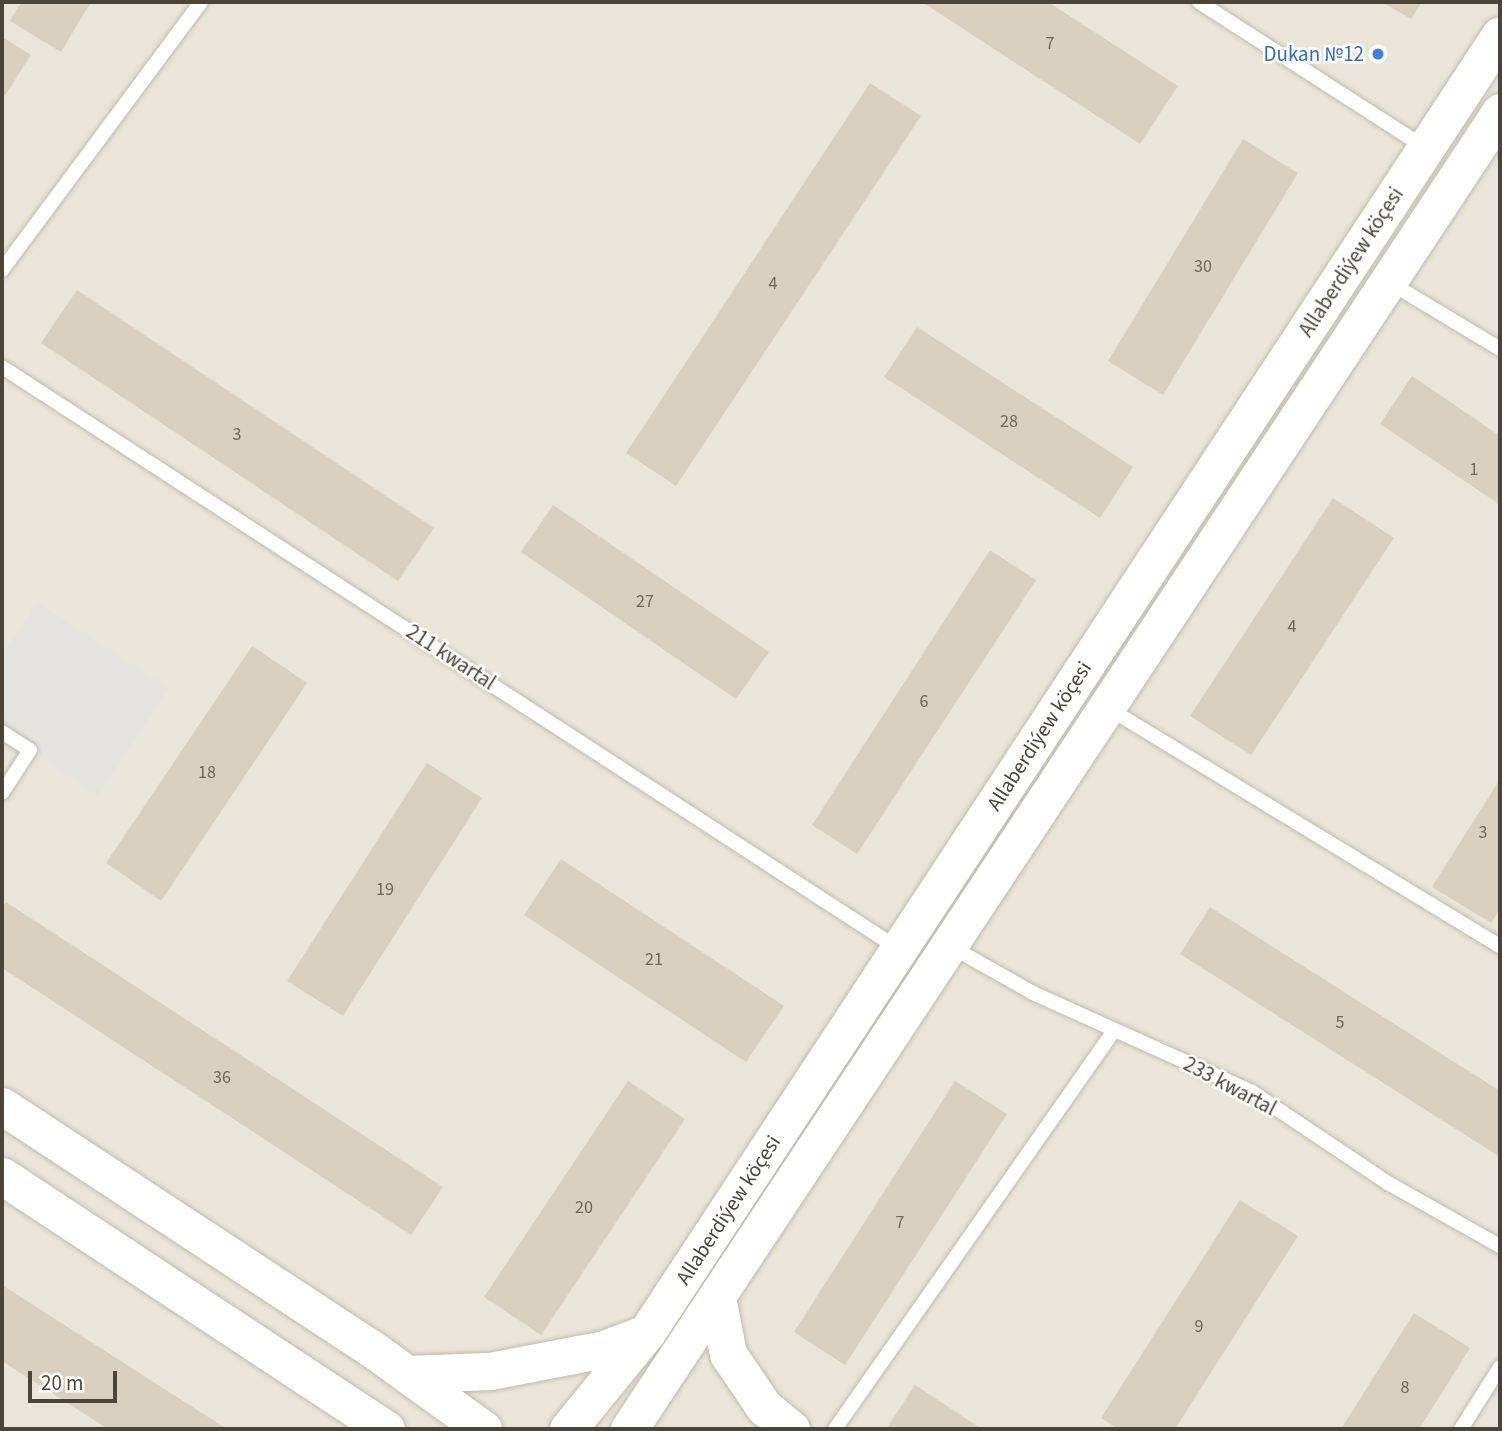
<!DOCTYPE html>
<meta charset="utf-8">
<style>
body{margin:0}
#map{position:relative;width:1502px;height:1431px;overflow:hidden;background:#f6f3ec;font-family:"Source Sans 3",sans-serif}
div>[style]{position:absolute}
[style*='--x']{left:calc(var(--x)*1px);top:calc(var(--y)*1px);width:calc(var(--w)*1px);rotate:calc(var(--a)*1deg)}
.residential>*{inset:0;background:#eae5da}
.parking>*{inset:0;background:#e5e3e0}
.building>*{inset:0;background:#d8cfc1}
.roads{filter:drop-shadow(0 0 2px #c2bbae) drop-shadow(0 0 2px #c2bbae)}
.service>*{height:14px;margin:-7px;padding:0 7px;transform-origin:7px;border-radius:7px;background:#fff}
.tertiary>*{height:37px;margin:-18.5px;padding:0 18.5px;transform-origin:18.5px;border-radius:18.5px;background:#fff}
.dots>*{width:19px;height:19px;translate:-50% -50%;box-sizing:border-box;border:4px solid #fff;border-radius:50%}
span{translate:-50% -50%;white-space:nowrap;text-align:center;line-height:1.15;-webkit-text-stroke:5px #fff;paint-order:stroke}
.number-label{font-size:18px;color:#6e675b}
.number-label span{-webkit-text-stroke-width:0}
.shop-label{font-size:21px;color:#366cbe}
.right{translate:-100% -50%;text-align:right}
.street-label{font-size:21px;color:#4b4439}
.frame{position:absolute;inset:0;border:4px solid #4b4439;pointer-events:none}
.scale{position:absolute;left:28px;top:1371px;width:89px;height:32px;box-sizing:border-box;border:4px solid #4b4439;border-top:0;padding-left:9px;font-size:21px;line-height:24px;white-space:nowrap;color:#4b4439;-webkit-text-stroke:5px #fff;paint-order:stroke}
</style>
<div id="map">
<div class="residential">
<div style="clip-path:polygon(2px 2px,1500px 2px,1500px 1429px,2px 1429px)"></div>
</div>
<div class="parking">
<div style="clip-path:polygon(37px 602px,169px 688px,98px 796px,2px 732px,2px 655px)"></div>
</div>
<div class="building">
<div style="clip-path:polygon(21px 2px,91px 2px,61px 52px,10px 21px)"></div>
<div style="clip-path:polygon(922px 2px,1048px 2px,1178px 86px,1140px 144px)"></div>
<div style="clip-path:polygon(1382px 2px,1422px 2px,1411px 19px)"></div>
<div style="clip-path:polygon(2px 37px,31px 55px,2px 100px)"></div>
<div style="clip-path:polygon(870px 83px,921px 116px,676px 486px,626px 453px)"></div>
<div style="clip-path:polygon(1243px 139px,1298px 173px,1163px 395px,1108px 361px)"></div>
<div style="clip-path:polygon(77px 290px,434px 528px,398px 581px,41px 343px)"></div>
<div style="clip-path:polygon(917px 327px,1133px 467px,1100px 518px,884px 377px)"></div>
<div style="clip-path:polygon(1412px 376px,1500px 436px,1500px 505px,1380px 424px)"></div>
<div style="clip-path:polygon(1333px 498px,1394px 538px,1251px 755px,1190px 716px)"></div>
<div style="clip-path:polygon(553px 505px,769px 652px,736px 699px,521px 552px)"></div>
<div style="clip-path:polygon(990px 550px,1036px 580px,857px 854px,812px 825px)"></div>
<div style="clip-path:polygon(252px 646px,307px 683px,161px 901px,106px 863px)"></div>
<div style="clip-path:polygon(427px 763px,482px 798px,343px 1016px,287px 981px)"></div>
<div style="clip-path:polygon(1500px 779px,1500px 909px,1491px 923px,1432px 887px)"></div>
<div style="clip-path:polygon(561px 859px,784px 1006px,746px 1062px,524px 915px)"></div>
<div style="clip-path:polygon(6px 902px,443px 1187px,411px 1235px,2px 968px,2px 908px)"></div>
<div style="clip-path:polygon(1210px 907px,1500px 1091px,1500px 1157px,1180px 954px)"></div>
<div style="clip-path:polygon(628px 1081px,685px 1119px,541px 1335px,484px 1297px)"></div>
<div style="clip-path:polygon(955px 1081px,1007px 1114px,845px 1365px,794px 1332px)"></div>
<div style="clip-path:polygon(1240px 1200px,1298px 1236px,1175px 1429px,1118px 1429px,1101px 1418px)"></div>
<div style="clip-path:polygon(2px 1285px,227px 1429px,108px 1429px,2px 1361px)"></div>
<div style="clip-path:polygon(1414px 1313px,1470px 1348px,1419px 1429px,1341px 1429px)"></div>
<div style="clip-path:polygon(915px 1385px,982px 1429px,886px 1429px)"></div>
</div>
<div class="roads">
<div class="service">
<div style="--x:1199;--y:2;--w:268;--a:32.8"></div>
<div style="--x:2;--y:270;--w:334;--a:-53.4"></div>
<div style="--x:1389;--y:282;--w:130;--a:31.1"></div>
<div style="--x:2;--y:367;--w:1069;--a:32.98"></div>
<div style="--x:1108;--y:708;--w:459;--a:31.3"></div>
<div style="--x:2;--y:732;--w:33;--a:33"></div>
<div style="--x:30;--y:750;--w:51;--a:123.1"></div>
<div style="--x:950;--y:946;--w:95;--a:29.5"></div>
<div style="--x:1033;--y:993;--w:240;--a:24.3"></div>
<div style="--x:1252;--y:1092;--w:164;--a:33.8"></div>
<div style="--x:1388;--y:1183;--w:129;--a:29.4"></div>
<div style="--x:835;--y:1429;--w:486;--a:-55"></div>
<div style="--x:1461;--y:1429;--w:73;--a:-57.8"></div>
</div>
<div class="tertiary">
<div style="--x:2;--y:1106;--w:438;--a:33.3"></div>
<div style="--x:368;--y:1346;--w:142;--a:35.8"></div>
<div style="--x:2;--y:1176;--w:460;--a:33.4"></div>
<div style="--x:717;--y:1297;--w:58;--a:79.1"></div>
<div style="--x:728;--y:1354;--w:64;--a:55.8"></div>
<div style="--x:764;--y:1407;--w:35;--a:39"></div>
<div style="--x:407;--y:1374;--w:83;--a:-2.1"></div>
<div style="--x:490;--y:1371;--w:116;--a:-10.9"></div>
<div style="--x:604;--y:1349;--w:45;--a:-20.9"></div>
<div style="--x:568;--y:1429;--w:125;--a:-50.8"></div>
<div style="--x:647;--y:1332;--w:1552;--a:-56.67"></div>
<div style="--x:629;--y:1429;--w:1579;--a:-56.52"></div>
</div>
</div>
<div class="dots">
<div style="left:1378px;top:54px;background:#3f7fe0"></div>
</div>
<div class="number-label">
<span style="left:1050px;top:44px">7</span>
<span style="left:1203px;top:267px">30</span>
<span style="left:773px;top:284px">4</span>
<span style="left:1009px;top:422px">28</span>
<span style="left:237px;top:435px">3</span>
<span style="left:1474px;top:470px">1</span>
<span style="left:645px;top:602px">27</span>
<span style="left:1292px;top:627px">4</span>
<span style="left:924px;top:702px">6</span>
<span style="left:207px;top:773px">18</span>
<span style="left:1483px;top:833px">3</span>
<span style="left:385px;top:890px">19</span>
<span style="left:654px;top:960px">21</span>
<span style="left:1340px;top:1023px">5</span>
<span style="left:222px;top:1078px">36</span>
<span style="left:584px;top:1208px">20</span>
<span style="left:900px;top:1223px">7</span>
<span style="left:1199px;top:1327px">9</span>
<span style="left:1405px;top:1388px">8</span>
</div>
<div class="shop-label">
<span class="right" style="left:1364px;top:54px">Dukan №12</span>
</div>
<div class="street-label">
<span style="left:1351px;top:262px;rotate:-57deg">Allaberdiýew köçesi</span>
<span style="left:451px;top:657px;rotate:33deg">211 kwartal</span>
<span style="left:1039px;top:736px;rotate:-57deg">Allaberdiýew köçesi</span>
<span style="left:1230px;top:1086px;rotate:28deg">233 kwartal</span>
<span style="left:728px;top:1210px;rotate:-57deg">Allaberdiýew köçesi</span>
</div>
<div class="frame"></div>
<div class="scale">20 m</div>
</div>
